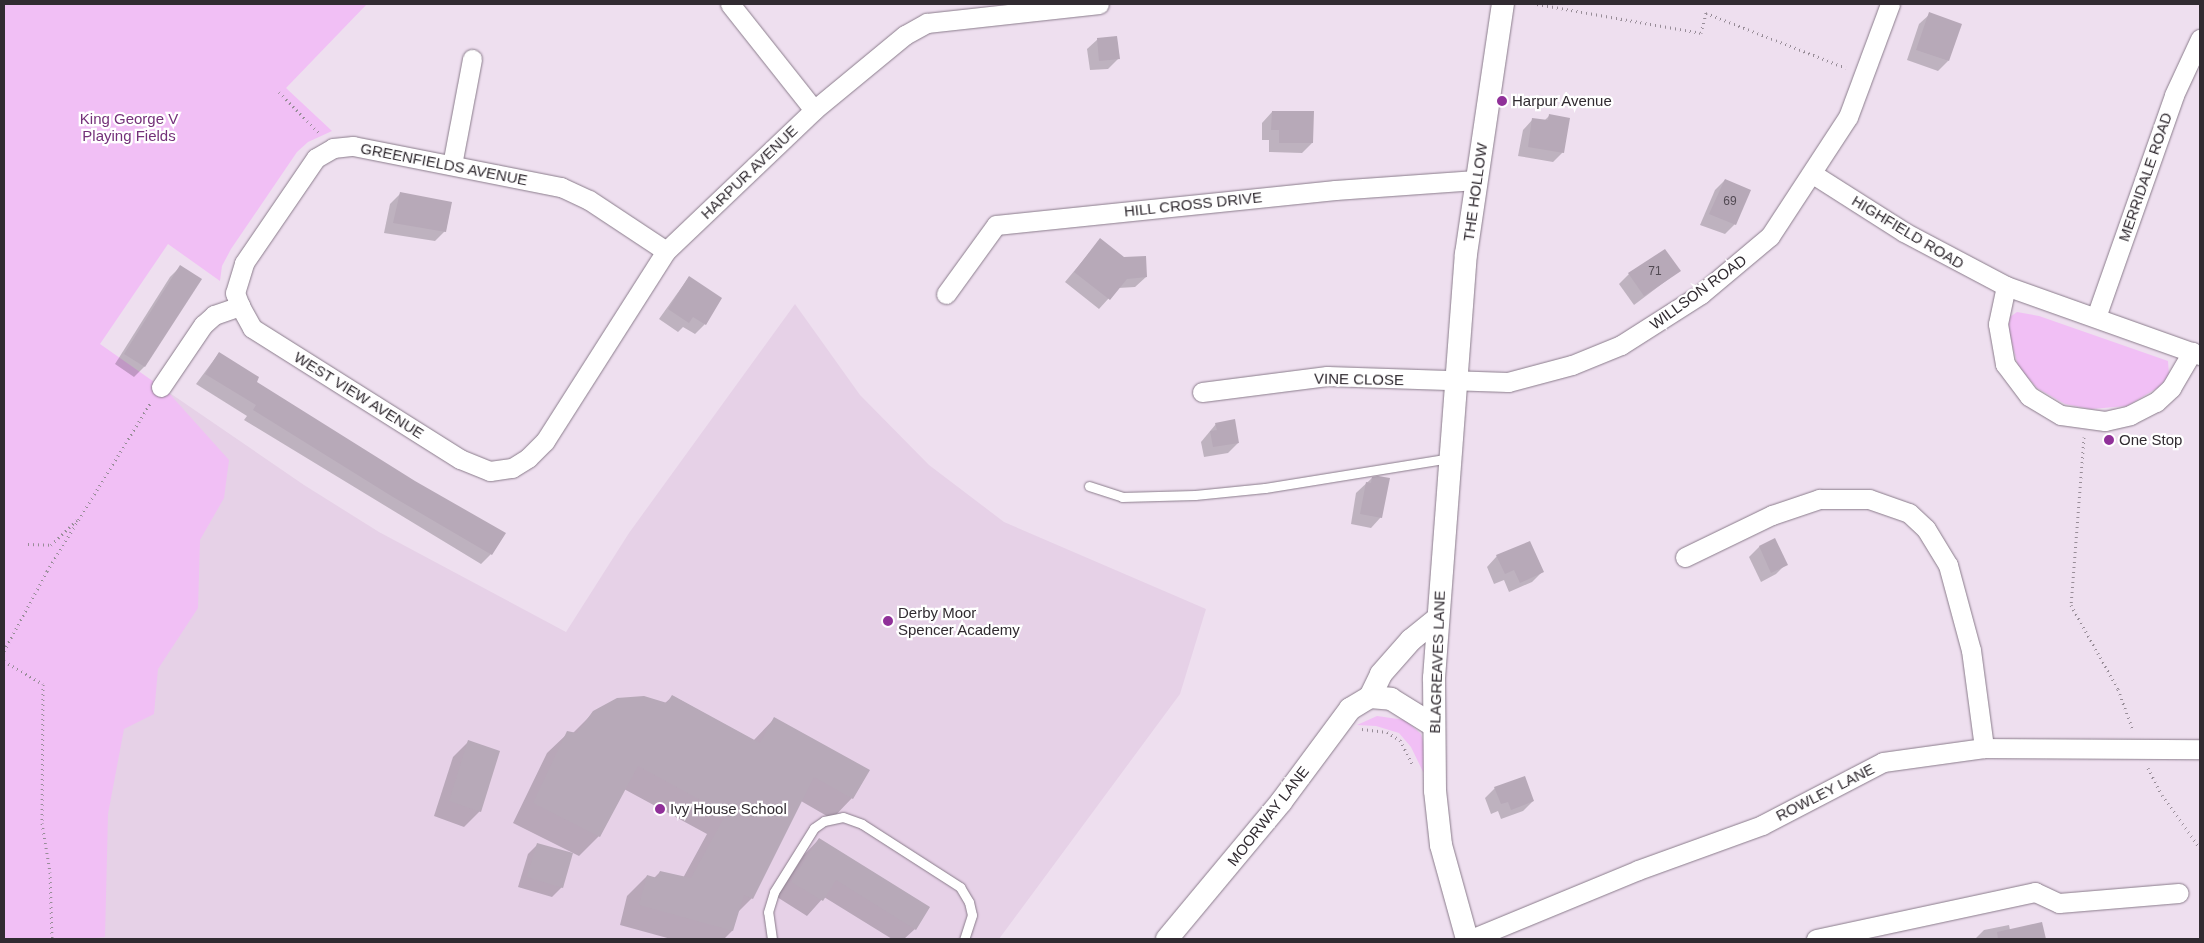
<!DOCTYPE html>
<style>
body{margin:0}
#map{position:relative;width:2204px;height:943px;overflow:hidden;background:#eedfef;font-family:Helvetica,sans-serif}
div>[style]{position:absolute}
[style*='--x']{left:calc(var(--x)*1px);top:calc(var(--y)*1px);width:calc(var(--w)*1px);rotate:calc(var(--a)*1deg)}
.built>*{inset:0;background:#e6d1e7}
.green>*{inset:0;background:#f1bff5}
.shadow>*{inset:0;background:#0003}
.building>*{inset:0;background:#b7a9b8}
.path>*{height:3px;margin-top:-1.5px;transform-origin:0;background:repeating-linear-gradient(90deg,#988d98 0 1px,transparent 0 5px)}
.roads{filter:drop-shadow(0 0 1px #8a7c8b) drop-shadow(0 0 1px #8a7c8b)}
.service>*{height:9px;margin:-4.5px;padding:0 4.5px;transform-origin:4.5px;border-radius:4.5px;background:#fff}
.minor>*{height:19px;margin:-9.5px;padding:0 9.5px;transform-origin:9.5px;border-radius:9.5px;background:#fff}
.tertiary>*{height:22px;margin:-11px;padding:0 11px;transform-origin:11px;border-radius:11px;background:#fff}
.dots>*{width:14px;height:14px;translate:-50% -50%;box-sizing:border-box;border:2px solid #fff;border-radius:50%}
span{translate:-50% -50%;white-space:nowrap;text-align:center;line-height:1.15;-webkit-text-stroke:4.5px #fff;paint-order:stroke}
.number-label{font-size:12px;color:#524a53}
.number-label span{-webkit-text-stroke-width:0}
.poi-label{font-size:15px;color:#312b31}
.left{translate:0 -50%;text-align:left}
.park-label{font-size:15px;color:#743179}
.street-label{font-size:15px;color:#312b31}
.frame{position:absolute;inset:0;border:5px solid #312b31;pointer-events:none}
</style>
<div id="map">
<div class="built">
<div style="clip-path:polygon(795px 304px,860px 395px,929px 465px,1004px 522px,1206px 609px,1180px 694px,999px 939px,4px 939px,161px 387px,304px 485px,379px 532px,566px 632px,629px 533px)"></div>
</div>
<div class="green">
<div style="clip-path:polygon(4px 4px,367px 4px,286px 88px,332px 131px,308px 142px,297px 152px,231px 249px,222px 266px,220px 281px,168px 244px,100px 344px,167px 391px,229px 460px,224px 498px,200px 540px,198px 608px,158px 669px,154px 714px,124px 729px,108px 814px,105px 937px,85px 939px,4px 939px)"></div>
<div style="clip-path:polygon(2017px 312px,2039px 316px,2168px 361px,2169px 375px,2159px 387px,2127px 406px,2091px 409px,2065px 404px,2037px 388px,2018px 366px,2008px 328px,2010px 317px)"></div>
<div style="clip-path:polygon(1377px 716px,1405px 720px,1421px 734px,1426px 752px,1426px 778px,1411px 747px,1399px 733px,1376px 726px,1357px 725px)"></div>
</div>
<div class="shadow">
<div style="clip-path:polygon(1930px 14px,1948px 61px,1938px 71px,1907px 60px,1919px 24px)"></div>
<div style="clip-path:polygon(1098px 39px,1119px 58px,1108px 69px,1090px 70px,1087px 49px)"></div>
<div style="clip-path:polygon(1272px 112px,1312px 143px,1302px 153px,1269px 152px,1269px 140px,1262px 140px,1262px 123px)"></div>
<div style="clip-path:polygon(1549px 116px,1563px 152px,1553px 162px,1518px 156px,1523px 130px,1533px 119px,1544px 121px)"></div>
<div style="clip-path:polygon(1725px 180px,1735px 224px,1725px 234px,1700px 225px,1715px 190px)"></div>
<div style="clip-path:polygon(400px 194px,445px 231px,435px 241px,384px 233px,390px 204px)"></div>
<div style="clip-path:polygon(1100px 240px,1146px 277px,1135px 287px,1118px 288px,1099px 309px,1065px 282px)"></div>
<div style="clip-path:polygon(180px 267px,144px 367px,134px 377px,115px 364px,170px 277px)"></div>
<div style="clip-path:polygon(1679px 271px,1634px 305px,1619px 284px,1629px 274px)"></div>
<div style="clip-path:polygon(689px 277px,705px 324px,695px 334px,683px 327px,678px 332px,659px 319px)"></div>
<div style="clip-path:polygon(219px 353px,255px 382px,491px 554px,481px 564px,244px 420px,247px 416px,196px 384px)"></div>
<div style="clip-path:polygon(1216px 424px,1238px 443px,1228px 453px,1204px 457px,1201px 442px)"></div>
<div style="clip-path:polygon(1372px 478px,1381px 517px,1371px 528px,1351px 524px,1356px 493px)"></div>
<div style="clip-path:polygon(1775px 540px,1786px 564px,1776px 574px,1761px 582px,1749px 557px,1759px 547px)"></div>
<div style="clip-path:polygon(1497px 556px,1542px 572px,1532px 582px,1509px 592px,1504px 580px,1494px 584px,1487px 567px)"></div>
<div style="clip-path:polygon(673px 696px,753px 741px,774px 719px,852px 798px,832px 819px,801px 801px,752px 898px,738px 912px,732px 931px,724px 939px,671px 939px,620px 925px,627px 896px,647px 876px,654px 878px,660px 872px,683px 878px,707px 834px,624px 789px,599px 836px,579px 856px,513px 823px,547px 753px,568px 733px,573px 733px,594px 712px,665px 703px)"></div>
<div style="clip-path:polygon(468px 742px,480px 811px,464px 827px,434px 816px,453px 757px)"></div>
<div style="clip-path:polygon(1495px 788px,1533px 801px,1523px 811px,1501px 819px,1498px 811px,1491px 814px,1485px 798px)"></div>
<div style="clip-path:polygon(819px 839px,915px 929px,904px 939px,892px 939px,824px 897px,807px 916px,777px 897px,804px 855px)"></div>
<div style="clip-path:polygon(538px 844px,562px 887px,552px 897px,518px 887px,528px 854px)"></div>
<div style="clip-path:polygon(2041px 924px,2045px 939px,1975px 939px,1984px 930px,2009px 925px,2010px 930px)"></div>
</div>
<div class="building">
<div style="clip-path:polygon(1929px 12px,1962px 24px,1949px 61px,1916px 50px)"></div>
<div style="clip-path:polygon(1117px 36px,1120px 59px,1099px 61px,1097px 38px)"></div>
<div style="clip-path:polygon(1272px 111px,1314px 111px,1313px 143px,1279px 143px,1279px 130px,1271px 130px)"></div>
<div style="clip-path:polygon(1549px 114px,1570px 118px,1564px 153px,1528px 147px,1532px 118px,1548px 120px)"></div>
<div style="clip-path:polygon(1725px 179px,1751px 190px,1736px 225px,1709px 214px)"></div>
<div style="clip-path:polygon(400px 192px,452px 202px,446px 232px,393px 223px)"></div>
<div style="clip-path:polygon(1100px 238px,1124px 257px,1146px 256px,1147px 277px,1127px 279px,1110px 300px,1074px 272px)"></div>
<div style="clip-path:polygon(1665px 249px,1681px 271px,1644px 296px,1628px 273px)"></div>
<div style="clip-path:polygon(180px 265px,202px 279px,145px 367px,124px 354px)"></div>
<div style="clip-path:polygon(689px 276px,722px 298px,706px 325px,693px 317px,689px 323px,668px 309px)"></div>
<div style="clip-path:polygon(219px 352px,259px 377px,257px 382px,415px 481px,506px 533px,492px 555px,393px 497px,253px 410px,256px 405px,205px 374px)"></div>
<div style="clip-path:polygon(1235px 419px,1239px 443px,1213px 447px,1210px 431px,1217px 430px,1215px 423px)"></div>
<div style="clip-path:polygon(1378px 476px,1390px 478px,1382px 518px,1360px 514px,1366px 482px,1371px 483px,1372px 477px)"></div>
<div style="clip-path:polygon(1775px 538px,1788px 565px,1771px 573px,1759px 546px)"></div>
<div style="clip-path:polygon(1530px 541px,1544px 572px,1520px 583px,1514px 570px,1505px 574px,1496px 555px)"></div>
<div style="clip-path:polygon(672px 695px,760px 743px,774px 717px,870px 770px,853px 799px,814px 777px,753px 899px,744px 895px,733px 931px,639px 905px,647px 875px,657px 878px,660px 871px,691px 878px,726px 814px,638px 766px,600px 837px,533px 803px,567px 731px,577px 733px,593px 711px,617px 698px,644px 696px,667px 703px)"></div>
<div style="clip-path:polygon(468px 740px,500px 751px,481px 812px,449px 801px)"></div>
<div style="clip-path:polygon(1525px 776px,1534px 801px,1511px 810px,1508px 802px,1501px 804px,1494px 787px)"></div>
<div style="clip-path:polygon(819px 838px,930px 907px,916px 930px,836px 880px,823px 901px,791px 882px)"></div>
<div style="clip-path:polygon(537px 843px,573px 853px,563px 888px,527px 877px)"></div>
<div style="clip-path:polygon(2042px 922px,2046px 939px,1998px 939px,1997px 932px)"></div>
</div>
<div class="path">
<div style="--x:1537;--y:4;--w:167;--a:10"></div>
<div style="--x:1701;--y:33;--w:21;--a:-76"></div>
<div style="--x:1706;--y:13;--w:150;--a:21.4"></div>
<div style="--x:279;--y:92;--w:57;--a:45.7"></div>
<div style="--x:2084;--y:437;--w:169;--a:94.4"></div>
<div style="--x:2071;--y:605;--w:96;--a:60.8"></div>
<div style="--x:2118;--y:689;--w:44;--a:69.9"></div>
<div style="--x:28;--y:544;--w:23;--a:2"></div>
<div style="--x:51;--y:545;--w:36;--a:-44"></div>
<div style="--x:4;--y:651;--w:91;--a:-61.7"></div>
<div style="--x:47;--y:571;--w:198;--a:-58.4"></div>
<div style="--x:4;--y:661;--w:45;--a:30.5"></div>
<div style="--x:43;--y:684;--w:139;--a:90.4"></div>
<div style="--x:42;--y:823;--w:50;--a:80.7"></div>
<div style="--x:50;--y:872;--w:67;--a:88.3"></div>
<div style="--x:1362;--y:729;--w:25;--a:7"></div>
<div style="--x:1387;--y:732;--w:15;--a:32"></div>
<div style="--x:1400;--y:740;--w:29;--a:63"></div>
<div style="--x:2148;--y:768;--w:30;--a:63"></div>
<div style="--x:2162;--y:795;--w:65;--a:54.4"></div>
</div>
<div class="roads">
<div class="service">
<div style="--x:1089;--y:486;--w:35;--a:18"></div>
<div style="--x:1122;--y:497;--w:73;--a:-1.6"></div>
<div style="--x:1195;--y:495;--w:70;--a:-5.7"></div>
<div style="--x:1265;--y:488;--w:187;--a:-9.2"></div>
<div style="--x:772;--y:939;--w:27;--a:-98"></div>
<div style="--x:768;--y:912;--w:21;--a:-73"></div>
<div style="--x:774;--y:892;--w:75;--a:-58"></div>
<div style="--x:814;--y:828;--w:12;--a:-35"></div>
<div style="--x:824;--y:821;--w:19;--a:-12"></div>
<div style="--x:843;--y:817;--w:20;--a:20"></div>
<div style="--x:862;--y:824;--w:117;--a:32.7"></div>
<div style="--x:960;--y:887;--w:17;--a:59"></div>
<div style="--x:969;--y:902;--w:13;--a:77"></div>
<div style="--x:972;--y:915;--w:25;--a:108"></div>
</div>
<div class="minor">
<div style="--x:730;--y:4;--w:135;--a:51.6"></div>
<div style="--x:452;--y:165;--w:108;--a:-79.3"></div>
<div style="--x:1813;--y:174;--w:108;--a:32.5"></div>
<div style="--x:1904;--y:232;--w:115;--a:27.9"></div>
<div style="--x:2006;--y:286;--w:206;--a:19.6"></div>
<div style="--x:2006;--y:286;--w:39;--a:102"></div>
<div style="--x:1998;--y:324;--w:41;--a:80.1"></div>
<div style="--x:2005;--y:364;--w:40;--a:53"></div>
<div style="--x:2029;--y:396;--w:37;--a:31"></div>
<div style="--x:2061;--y:415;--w:44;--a:7.8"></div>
<div style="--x:2105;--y:421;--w:26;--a:-13"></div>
<div style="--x:2130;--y:415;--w:29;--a:-27"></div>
<div style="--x:2156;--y:402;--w:21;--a:-43"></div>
<div style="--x:2171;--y:388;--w:42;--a:-59.7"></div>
<div style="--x:946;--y:294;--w:85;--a:-54.1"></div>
<div style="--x:996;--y:225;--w:341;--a:-5.9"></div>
<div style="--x:1335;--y:190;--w:141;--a:-4.1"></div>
<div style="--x:240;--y:306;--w:25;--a:61"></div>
<div style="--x:252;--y:328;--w:246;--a:32.2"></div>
<div style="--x:460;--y:459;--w:32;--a:22"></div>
<div style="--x:490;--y:471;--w:22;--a:-8"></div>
<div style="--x:512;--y:468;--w:19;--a:-32"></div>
<div style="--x:528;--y:458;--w:24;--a:-45"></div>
<div style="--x:545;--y:441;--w:225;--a:-57.5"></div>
<div style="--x:666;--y:251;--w:204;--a:-43.6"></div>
<div style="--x:814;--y:110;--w:118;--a:-39.5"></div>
<div style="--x:905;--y:35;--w:25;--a:-29"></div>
<div style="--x:927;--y:23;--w:173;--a:-6.3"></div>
<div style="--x:2096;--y:317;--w:235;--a:-70.6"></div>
<div style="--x:2174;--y:95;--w:62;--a:-65.1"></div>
<div style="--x:161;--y:387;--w:75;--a:-55.9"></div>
<div style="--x:203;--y:325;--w:15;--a:-42"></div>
<div style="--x:214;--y:315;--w:28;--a:-19"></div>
<div style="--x:240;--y:306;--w:14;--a:-111"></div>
<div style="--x:235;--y:293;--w:31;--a:-73"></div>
<div style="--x:244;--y:263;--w:127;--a:-55.6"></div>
<div style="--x:316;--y:158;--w:20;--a:-30"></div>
<div style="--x:333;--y:148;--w:20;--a:-6"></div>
<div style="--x:353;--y:146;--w:212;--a:11.2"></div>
<div style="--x:561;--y:187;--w:31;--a:25"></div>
<div style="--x:589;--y:200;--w:92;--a:33.5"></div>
<div style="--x:1202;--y:392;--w:126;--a:-7.3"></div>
<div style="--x:1327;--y:376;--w:181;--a:1.9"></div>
<div style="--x:1508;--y:382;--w:66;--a:-14.9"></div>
<div style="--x:1572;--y:365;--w:53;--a:-22.2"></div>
<div style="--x:1621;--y:345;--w:95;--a:-32.5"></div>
<div style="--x:1701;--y:294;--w:90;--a:-40"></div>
<div style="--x:1770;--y:236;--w:142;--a:-56.8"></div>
<div style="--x:1848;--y:117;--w:121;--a:-69.6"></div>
<div style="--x:1685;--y:557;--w:97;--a:-25.8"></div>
<div style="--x:1772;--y:515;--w:50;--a:-18.8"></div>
<div style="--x:1819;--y:499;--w:50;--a:0"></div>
<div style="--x:1869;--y:499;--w:42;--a:19.3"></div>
<div style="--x:1909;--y:513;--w:23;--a:43"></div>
<div style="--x:1926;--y:529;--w:42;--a:58.6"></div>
<div style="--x:1948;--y:565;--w:88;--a:74.9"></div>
<div style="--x:1971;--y:650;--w:99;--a:82.4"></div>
<div style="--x:1471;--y:939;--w:181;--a:-22.4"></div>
<div style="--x:1638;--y:870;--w:132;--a:-19.9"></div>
<div style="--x:1762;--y:825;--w:136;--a:-27.5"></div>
<div style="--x:1883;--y:762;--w:102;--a:-7.9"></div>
<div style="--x:1984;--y:748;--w:216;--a:0.3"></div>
<div style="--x:1816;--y:939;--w:224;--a:-12.1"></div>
<div style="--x:2035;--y:892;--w:26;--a:25"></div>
<div style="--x:2059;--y:903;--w:120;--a:-4.8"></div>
</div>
<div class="tertiary">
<div style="--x:1370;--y:697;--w:21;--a:5"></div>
<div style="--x:1391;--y:699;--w:49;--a:31.8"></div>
<div style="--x:1167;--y:939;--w:178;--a:-50.2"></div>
<div style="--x:1281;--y:802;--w:116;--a:-53.4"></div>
<div style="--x:1350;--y:709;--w:23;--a:-31"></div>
<div style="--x:1370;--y:697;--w:25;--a:-64"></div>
<div style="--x:1381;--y:674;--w:45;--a:-48.6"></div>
<div style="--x:1411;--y:640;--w:33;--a:-39"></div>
<div style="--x:1467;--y:939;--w:98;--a:-105.5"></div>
<div style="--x:1441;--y:845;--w:54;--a:-96.3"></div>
<div style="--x:1435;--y:791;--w:113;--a:-90.5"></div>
<div style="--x:1434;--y:678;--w:425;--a:-85.7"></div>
<div style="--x:1466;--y:254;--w:253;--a:-81.6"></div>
</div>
</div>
<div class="dots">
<div style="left:1502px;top:101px;background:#903099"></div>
<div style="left:2109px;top:440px;background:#903099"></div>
<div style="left:888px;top:621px;background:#903099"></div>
<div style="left:660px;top:809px;background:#903099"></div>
</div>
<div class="number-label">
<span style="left:1730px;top:202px">69</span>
<span style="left:1655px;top:272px">71</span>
</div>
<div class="poi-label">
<span class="left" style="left:1512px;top:101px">Harpur Avenue</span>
<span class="left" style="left:2119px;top:440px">One Stop</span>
<span class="left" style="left:898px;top:621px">Derby Moor<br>Spencer Academy</span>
<span class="left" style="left:670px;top:809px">Ivy House School</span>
</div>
<div class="park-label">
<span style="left:129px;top:127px">King George V<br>Playing Fields</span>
</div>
<div class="street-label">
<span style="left:444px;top:164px;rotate:11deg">GREENFIELDS AVENUE</span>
<span style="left:749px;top:172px;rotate:-44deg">HARPUR AVENUE</span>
<span style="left:2145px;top:177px;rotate:-71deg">MERRIDALE ROAD</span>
<span style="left:1475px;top:192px;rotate:-82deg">THE HOLLOW</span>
<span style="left:1193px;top:204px;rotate:-6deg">HILL CROSS DRIVE</span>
<span style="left:1908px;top:232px;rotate:31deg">HIGHFIELD ROAD</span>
<span style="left:1698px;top:292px;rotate:-36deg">WILLSON ROAD</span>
<span style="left:1359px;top:379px;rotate:1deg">VINE CLOSE</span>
<span style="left:359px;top:395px;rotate:32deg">WEST VIEW AVENUE</span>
<span style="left:1437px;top:662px;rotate:-88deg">BLAGREAVES LANE</span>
<span style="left:1825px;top:792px;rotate:-27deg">ROWLEY LANE</span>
<span style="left:1268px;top:816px;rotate:-52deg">MOORWAY LANE</span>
</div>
<div class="frame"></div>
</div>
